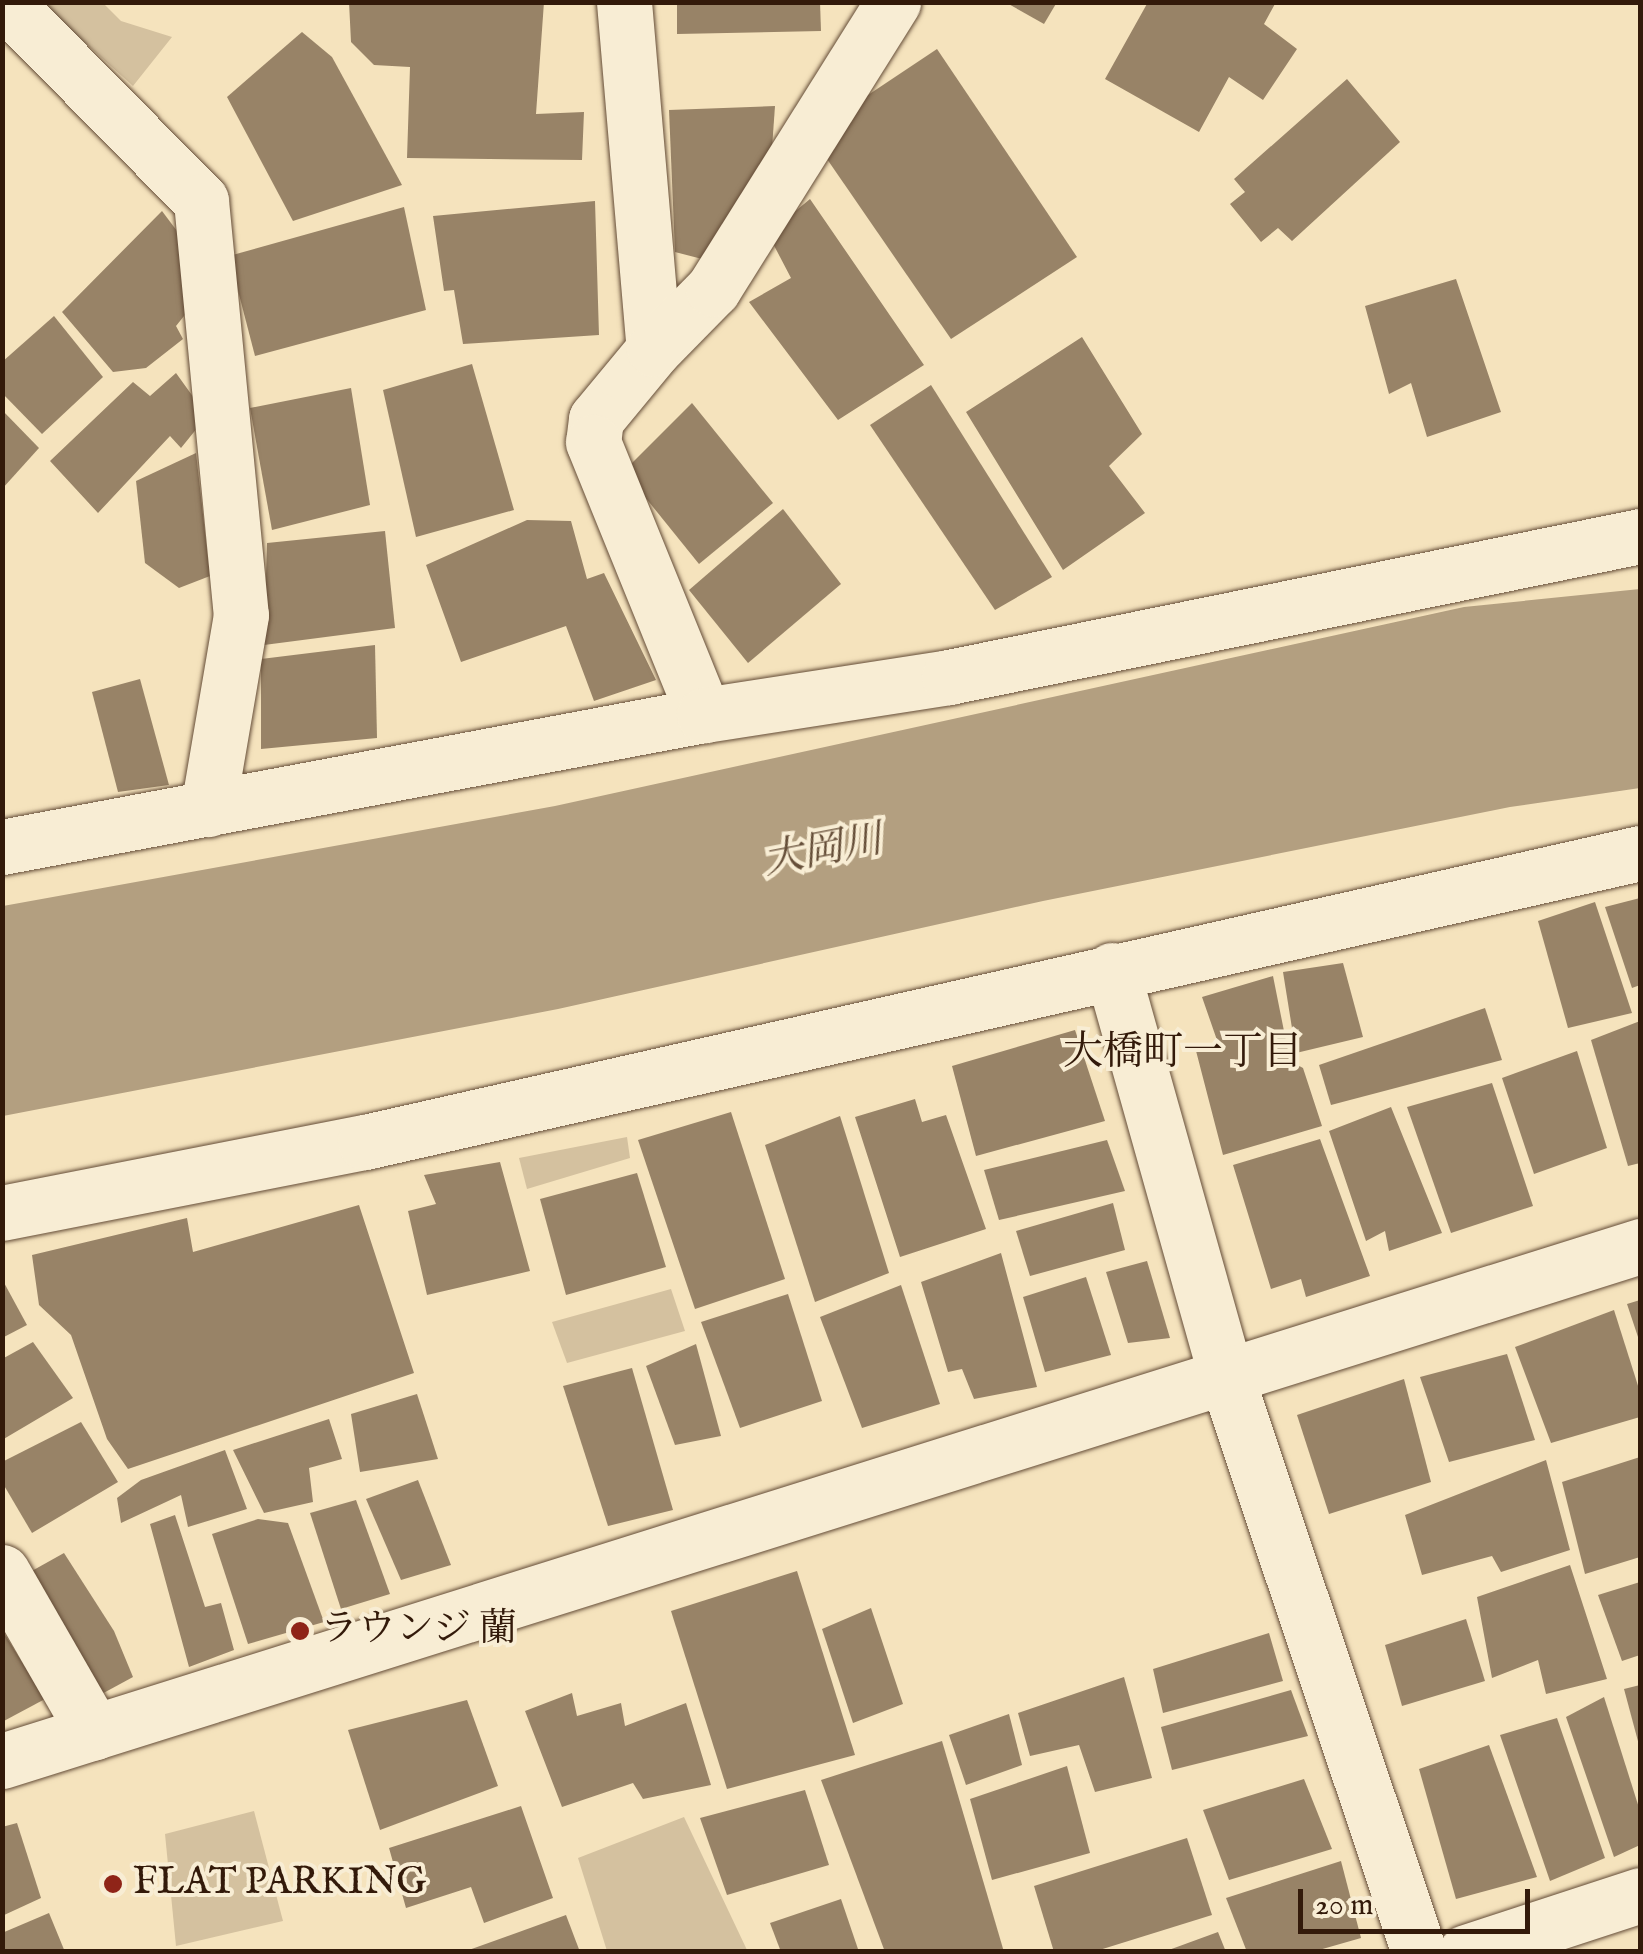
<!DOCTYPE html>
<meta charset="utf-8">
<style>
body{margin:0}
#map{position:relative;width:1643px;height:1954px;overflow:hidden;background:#f5e3bd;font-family:"IM FELL English","Noto Serif JP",serif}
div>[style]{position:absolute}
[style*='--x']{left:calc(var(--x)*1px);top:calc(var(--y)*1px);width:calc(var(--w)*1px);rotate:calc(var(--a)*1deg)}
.green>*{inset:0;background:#d4c19f}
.water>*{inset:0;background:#b39f80}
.building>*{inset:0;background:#988367}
.roads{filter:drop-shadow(0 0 2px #644c37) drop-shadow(0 0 2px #644c37)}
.minor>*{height:55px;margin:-27.5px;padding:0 27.5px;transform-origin:27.5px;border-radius:27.5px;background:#f8edd4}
.dots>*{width:28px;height:28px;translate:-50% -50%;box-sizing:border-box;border:5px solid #f8edd4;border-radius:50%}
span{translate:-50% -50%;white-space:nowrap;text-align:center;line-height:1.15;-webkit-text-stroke:8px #f8edd4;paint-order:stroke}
.poi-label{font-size:38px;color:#331a0a}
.left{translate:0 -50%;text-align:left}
.water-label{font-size:40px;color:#664f39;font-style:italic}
.neighbourhood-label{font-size:40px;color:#331a0a}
.frame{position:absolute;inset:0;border:5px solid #331a0a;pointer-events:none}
.scale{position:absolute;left:1298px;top:1889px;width:232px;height:45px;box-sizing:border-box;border:5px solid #331a0a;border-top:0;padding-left:12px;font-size:30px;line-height:35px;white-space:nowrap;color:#331a0a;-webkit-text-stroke:8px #f8edd4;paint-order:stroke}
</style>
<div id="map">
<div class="green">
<div style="clip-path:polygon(41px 3px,103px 3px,121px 21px,172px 37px,133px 86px)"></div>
<div style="clip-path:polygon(627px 1137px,630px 1158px,527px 1189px,519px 1158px)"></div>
<div style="clip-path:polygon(671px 1289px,685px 1331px,567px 1363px,552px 1322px)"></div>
<div style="clip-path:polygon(254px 1811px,283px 1921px,176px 1946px,165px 1834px)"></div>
<div style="clip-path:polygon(684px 1817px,747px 1950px,607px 1951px,578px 1858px)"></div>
</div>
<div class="water">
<div style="clip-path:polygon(1640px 589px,1640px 788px,1510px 807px,1043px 901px,558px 1009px,3px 1116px,3px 906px,555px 806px,1464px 607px)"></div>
</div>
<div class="building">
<div style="clip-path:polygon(349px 2px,544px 2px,536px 114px,584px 112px,582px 160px,407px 158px,410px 67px,374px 65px,351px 42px)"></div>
<div style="clip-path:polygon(677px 2px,820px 2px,821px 31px,677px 34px)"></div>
<div style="clip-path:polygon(1005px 2px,1057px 2px,1044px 24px)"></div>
<div style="clip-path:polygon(1148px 2px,1276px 2px,1264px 24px,1297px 49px,1263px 100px,1229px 77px,1199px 132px,1105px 79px)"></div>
<div style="clip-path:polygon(302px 32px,332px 57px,402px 185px,293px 221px,227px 97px)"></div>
<div style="clip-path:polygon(937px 49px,1077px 257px,951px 339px,827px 159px,868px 95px)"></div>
<div style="clip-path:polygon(1347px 79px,1400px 142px,1292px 241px,1278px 228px,1261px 242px,1230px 204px,1245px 192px,1234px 179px)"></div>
<div style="clip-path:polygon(775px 106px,771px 162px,706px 260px,675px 252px,669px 110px)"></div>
<div style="clip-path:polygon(810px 199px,924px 365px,838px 420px,749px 302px,791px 278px,768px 234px)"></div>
<div style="clip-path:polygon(595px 201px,599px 335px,463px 344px,454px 290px,444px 291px,433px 216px)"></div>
<div style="clip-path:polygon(404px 207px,426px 310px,255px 356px,229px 256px)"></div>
<div style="clip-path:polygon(162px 211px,189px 247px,192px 306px,176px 326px,183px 339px,146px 368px,113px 372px,62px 312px)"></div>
<div style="clip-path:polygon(1456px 279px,1501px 412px,1427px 437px,1411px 383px,1389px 394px,1365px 306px)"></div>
<div style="clip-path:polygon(54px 316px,103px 377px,42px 434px,2px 393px,2px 362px)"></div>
<div style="clip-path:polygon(1082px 337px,1142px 434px,1109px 466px,1145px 513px,1063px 570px,966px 412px)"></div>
<div style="clip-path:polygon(472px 364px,514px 510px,416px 537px,383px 390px)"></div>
<div style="clip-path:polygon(176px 373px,194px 398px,198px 427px,181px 448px,170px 436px,98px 513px,50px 461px,133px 382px,150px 396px)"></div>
<div style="clip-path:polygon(931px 385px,1052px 577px,995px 610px,870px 425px)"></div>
<div style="clip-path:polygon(351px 388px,370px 505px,272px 530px,250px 408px)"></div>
<div style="clip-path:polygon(692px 403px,773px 503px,699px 564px,624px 471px)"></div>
<div style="clip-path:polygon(2px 410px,39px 448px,2px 489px)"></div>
<div style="clip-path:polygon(196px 453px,210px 576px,179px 588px,145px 563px,136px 481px)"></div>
<div style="clip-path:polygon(783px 509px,841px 584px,748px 663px,689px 590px)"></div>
<div style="clip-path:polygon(527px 520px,571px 521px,587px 579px,604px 573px,656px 680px,594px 701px,566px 626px,461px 662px,426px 565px)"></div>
<div style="clip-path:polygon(385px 531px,395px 628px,264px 645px,267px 543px)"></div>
<div style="clip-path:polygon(375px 645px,377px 738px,261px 749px,261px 659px)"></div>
<div style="clip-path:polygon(140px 679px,169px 785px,118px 792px,92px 692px)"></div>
<div style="clip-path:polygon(1640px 898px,1640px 985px,1632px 988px,1605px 907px)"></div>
<div style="clip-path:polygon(1595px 902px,1632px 1013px,1568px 1028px,1538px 921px)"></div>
<div style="clip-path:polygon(1343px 963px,1363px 1037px,1296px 1053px,1283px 972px)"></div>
<div style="clip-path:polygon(1273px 976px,1290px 1061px,1303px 1068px,1322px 1126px,1223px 1155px,1195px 1047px,1218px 1043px,1202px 997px)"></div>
<div style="clip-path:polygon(1485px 1008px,1502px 1060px,1331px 1105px,1319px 1065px)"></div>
<div style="clip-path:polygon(1640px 1021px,1640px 1163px,1628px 1166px,1591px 1040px)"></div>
<div style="clip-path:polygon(1075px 1030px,1105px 1121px,976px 1156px,952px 1066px)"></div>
<div style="clip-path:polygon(1577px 1051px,1607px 1148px,1534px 1174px,1502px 1078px)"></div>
<div style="clip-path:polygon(1492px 1083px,1533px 1206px,1451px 1233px,1407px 1107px)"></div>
<div style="clip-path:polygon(915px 1099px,922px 1122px,946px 1115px,986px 1229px,900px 1257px,855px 1117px)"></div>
<div style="clip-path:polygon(1391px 1107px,1442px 1233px,1389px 1251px,1385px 1231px,1366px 1241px,1329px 1131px)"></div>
<div style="clip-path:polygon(731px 1112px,785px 1279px,695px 1309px,638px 1140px)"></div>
<div style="clip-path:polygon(840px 1116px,889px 1273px,815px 1302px,765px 1145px)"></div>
<div style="clip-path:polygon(1320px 1139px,1370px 1276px,1306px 1297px,1301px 1279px,1271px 1289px,1233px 1165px)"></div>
<div style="clip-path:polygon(1107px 1140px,1125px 1191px,999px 1220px,984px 1170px)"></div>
<div style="clip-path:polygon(500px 1162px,530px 1271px,427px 1295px,408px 1211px,436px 1204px,424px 1175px)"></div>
<div style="clip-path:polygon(637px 1173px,666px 1267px,566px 1295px,540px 1199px)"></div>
<div style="clip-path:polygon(1113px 1203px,1125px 1250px,1030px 1276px,1016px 1231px)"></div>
<div style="clip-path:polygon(359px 1205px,414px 1373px,128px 1469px,107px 1439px,71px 1335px,39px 1305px,32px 1255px,187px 1218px,193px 1252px)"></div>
<div style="clip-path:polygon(1001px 1253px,1037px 1387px,974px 1399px,962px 1369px,948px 1372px,921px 1282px)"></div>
<div style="clip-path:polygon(1147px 1261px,1170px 1338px,1128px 1343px,1106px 1272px)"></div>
<div style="clip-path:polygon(1086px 1277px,1111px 1355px,1045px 1372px,1023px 1297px)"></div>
<div style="clip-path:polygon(2px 1279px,27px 1325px,2px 1338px)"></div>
<div style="clip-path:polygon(901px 1285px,940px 1404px,862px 1428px,820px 1317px)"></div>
<div style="clip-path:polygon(788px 1294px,822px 1401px,740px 1428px,701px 1322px)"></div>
<div style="clip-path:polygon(1640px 1300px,1640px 1343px,1627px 1304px)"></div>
<div style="clip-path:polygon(1614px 1310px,1640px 1392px,1640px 1417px,1551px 1443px,1515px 1347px)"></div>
<div style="clip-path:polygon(33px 1342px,73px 1398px,2px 1440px,2px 1359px)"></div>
<div style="clip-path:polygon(696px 1344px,721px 1436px,675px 1445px,646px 1366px)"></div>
<div style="clip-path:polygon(1507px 1354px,1535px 1440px,1449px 1462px,1420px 1377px)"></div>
<div style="clip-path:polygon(632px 1368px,673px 1510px,608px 1526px,563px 1386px)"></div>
<div style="clip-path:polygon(1404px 1379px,1431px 1482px,1329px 1514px,1297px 1415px)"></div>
<div style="clip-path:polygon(417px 1394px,438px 1459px,360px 1472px,351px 1414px)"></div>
<div style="clip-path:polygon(329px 1419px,342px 1459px,309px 1468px,313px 1502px,264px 1513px,233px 1450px)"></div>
<div style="clip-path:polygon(81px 1422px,118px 1482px,32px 1533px,2px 1482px,2px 1462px)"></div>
<div style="clip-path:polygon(225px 1450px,247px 1509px,188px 1527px,181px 1495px,121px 1523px,117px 1498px,141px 1480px)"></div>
<div style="clip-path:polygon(1640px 1457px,1640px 1557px,1585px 1574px,1562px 1482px)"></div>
<div style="clip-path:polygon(1546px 1460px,1570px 1550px,1501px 1572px,1492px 1556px,1422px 1575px,1405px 1515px)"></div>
<div style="clip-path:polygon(418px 1480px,451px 1565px,401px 1580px,366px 1499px)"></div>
<div style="clip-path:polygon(356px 1500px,390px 1594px,341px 1609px,310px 1513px)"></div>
<div style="clip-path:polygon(175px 1515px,205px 1607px,221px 1603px,234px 1650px,189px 1667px,150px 1524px)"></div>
<div style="clip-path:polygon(258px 1519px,288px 1523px,324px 1622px,248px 1644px,212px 1534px)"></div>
<div style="clip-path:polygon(64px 1553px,114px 1631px,133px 1677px,98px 1696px,30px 1572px)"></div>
<div style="clip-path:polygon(1570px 1565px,1607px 1679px,1546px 1694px,1538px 1660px,1492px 1678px,1477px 1597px)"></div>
<div style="clip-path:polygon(797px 1571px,855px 1755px,727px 1789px,671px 1611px)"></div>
<div style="clip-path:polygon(1640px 1582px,1640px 1655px,1622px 1661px,1598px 1595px)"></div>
<div style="clip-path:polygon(871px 1608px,903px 1704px,853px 1723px,822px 1629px)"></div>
<div style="clip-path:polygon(1466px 1619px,1485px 1681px,1402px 1706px,1385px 1645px)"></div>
<div style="clip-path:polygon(2px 1630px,45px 1699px,2px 1722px)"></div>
<div style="clip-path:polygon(1269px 1633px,1283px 1681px,1163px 1713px,1153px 1669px)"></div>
<div style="clip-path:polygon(1124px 1677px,1152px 1778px,1095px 1792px,1079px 1745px,1030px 1756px,1018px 1713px)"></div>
<div style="clip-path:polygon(1640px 1685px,1640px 1745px,1639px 1745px,1624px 1689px)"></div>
<div style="clip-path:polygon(1291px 1690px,1308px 1736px,1172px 1770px,1161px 1727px)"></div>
<div style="clip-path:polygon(572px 1693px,577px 1716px,621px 1703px,625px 1726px,686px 1703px,711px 1785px,643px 1799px,633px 1783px,562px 1807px,525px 1711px)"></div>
<div style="clip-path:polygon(1604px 1697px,1640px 1811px,1640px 1845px,1614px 1857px,1566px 1717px)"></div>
<div style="clip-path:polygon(467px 1700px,498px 1786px,380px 1830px,348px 1730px)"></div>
<div style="clip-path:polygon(1009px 1714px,1022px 1765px,966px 1785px,949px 1735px)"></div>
<div style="clip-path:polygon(1557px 1718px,1605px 1858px,1550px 1881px,1500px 1735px)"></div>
<div style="clip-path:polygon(942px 1741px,1004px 1952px,885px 1952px,821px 1780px)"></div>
<div style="clip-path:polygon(1489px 1745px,1537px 1877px,1456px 1899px,1419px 1769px)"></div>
<div style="clip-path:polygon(1067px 1766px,1090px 1853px,992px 1880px,970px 1799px)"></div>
<div style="clip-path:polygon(1304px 1779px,1332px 1849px,1229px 1880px,1203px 1810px)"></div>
<div style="clip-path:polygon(805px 1790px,829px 1865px,727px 1895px,700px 1818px)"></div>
<div style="clip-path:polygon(521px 1806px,553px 1898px,484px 1923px,471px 1887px,406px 1908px,389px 1848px)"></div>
<div style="clip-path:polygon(17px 1823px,41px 1898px,2px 1916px,2px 1827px)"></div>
<div style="clip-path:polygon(1187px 1838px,1212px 1915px,1093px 1952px,1054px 1952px,1034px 1886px)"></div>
<div style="clip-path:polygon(1341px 1861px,1361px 1938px,1312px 1952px,1247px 1952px,1226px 1898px)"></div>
<div style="clip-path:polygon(841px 1899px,859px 1952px,781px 1952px,770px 1923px)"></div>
<div style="clip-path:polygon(49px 1913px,65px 1952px,2px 1952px,2px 1933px)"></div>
<div style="clip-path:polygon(566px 1915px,580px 1952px,466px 1952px,466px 1951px)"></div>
<div style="clip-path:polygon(1218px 1932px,1226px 1952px,1166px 1952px,1166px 1951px)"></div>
</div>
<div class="roads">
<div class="minor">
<div style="--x:5;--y:2;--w:279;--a:45.4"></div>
<div style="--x:201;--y:201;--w:416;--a:84.5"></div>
<div style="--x:241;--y:615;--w:197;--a:99.7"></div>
<div style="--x:624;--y:2;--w:348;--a:85.1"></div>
<div style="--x:654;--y:349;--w:91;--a:129.6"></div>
<div style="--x:596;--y:419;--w:23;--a:97"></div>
<div style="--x:593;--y:442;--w:295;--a:67.9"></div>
<div style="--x:654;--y:349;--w:84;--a:-45.5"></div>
<div style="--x:713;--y:289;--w:339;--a:-57.9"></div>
<div style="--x:2;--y:847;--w:714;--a:-10.65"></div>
<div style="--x:704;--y:715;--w:248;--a:-8.8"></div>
<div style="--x:949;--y:677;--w:705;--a:-11.53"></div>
<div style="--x:1112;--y:970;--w:422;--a:74.3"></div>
<div style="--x:1226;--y:1376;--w:607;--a:71.48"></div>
<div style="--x:2;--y:1213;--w:370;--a:-11.1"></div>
<div style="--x:365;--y:1142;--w:1307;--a:-12.77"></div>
<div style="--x:2;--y:1572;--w:185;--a:60.1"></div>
<div style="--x:2;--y:1761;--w:1717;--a:-17.45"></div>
<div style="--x:1466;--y:1952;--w:183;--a:-18.1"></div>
</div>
</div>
<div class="dots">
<div style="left:300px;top:1631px;background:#8f2418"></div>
<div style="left:113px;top:1884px;background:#8f2418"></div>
</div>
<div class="poi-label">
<span class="left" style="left:320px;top:1631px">ラウンジ 蘭</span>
<span class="left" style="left:133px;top:1884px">FLAT PARKING</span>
</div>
<div class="water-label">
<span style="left:823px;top:852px;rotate:-11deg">大岡川</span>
</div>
<div class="neighbourhood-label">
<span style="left:1183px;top:1054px">大橋町一丁目</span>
</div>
<div class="frame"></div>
<div class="scale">20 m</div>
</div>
